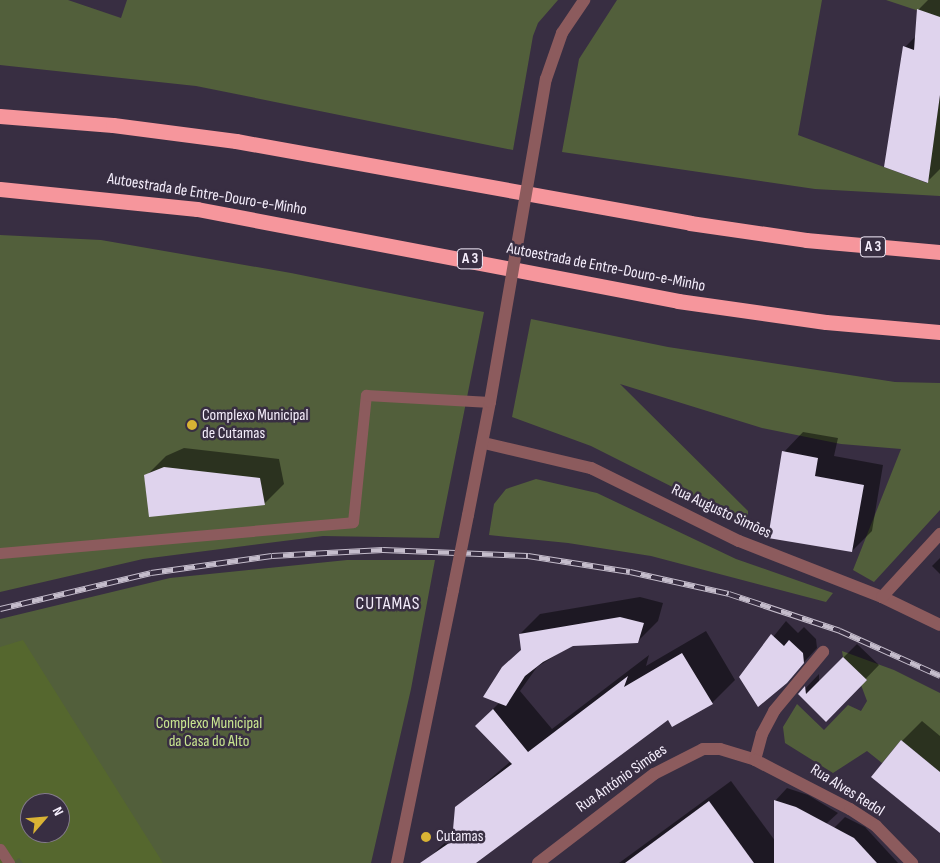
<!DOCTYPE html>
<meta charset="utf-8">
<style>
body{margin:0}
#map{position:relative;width:940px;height:863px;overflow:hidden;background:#382e42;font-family:"Sofia Sans Condensed",sans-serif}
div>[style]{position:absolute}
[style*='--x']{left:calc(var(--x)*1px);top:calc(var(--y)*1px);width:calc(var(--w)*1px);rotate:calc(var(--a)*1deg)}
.green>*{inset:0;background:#525f3b}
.forest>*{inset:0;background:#55672e}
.shadow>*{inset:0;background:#0007}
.building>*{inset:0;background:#dfd3ed}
.service>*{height:11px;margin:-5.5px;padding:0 5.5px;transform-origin:5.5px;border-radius:5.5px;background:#8c5b5d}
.minor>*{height:12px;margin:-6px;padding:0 6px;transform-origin:6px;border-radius:6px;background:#8c5b5d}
.tertiary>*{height:12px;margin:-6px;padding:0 6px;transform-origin:6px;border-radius:6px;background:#8c5b5d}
.motorway>*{height:15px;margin:-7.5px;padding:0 7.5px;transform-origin:7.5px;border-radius:7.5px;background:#f6969c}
.rail>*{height:5.5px;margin-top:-2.75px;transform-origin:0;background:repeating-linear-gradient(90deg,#382e42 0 11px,#c5bdcc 0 22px);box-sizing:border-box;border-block:1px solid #c5bdcc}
.tertiary-bridge>*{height:12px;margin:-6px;padding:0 6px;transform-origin:6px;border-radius:6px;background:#8c5b5d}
.dots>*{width:14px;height:14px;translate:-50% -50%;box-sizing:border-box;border:2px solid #382e42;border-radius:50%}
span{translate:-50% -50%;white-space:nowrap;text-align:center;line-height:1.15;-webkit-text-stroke:5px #382e42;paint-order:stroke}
.shield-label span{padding:1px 4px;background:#382e42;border:1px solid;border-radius:4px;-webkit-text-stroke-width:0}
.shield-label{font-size:15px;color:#f5eefc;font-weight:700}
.street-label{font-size:16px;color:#f5eefc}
.poi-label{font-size:16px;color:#f5eefc}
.left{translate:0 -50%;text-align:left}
.park-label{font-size:16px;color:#c7e48f}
.neighbourhood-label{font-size:18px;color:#f5eefc;letter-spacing:1px}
.north{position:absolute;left:20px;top:793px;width:50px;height:50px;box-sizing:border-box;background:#382e42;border:1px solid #847b8c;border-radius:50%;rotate:63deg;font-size:14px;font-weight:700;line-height:20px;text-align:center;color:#f5eefc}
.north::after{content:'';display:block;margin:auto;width:18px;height:22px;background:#d9b334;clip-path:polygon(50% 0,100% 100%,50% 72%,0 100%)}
</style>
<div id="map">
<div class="green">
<div style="clip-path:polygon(0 0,68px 0,121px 18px,127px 0,558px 0,538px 23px,533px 36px,513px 150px,196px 86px,0 65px)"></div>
<div style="clip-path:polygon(617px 0,822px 0,798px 135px,927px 183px,940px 95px,940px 196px,815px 189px,562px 152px,579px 59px)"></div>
<div style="clip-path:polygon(886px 0,940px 0,940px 18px)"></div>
<div style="clip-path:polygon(0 235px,101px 240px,291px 273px,484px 312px,439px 538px,323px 536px,143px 559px,0 592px)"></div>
<div style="clip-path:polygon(531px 319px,668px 347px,895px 382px,940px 383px,940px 510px,874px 582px,853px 570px,901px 449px,841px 444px,762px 428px,620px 384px,748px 511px,748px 525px,591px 446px,512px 417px)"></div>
<div style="clip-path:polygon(536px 479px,597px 493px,736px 559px,833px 593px,826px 602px,651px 556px,568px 543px,489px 535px,494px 504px,506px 489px)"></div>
<div style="clip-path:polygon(evenodd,347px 560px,435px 560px,411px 689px,371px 863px,0 863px,0 619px,170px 578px,347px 560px,30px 803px,60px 803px,60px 833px,30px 833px,30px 803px)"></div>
<div style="clip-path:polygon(842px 651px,894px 670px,940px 693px,940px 772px,901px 740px,882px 763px,867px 751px,833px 773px,785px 743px,783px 727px,797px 704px,824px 730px,848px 705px,861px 711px,867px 701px,861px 685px,867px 680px,843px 657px)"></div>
</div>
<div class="forest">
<div style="clip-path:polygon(evenodd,23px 640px,163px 863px,23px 863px,19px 858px,12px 863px,0 863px,0 647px,23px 640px,30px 803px,60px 803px,60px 833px,30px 833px,30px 803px)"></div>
</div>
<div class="shadow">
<div style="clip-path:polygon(928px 0,940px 0,940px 169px,928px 181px,885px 166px,905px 47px,917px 35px,918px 10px)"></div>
<div style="clip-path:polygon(803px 432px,838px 438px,834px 456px,883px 465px,872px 531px,852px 551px,784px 452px)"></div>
<div style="clip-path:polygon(184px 448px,279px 459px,284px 484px,264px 504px,146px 476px,166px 456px)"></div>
<div style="clip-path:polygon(940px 558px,940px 574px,932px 566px)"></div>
<div style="clip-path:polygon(640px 597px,663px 603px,658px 621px,638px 641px,572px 645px,537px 667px,520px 691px,552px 729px,649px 655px,646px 666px,706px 631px,735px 680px,712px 703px,668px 718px,472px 863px,436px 863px,431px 856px,454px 834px,456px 808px,511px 761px,476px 726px,500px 702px,522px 649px,520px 634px,540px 614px)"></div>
<div style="clip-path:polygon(786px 621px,798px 633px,804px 627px,816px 639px,817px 648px,786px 682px,741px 677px)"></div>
<div style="clip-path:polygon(857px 644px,879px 665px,826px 720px,800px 694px,819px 674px,819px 682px)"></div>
<div style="clip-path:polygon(922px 721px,940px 736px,940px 832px,902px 741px)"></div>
<div style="clip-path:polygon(731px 781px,784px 853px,774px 863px,619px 863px)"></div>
<div style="clip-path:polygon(787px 788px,808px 795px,838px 813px,826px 824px,775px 801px)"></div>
<div style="clip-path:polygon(845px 817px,865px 827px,898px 863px,814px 863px,834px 828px)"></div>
</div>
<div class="building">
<div style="clip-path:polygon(917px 9px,940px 17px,940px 95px,928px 183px,884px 167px,903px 46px,914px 50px)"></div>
<div style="clip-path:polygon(782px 451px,818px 458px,815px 476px,864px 485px,852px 552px,768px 538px)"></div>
<div style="clip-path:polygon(164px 467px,260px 478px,265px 505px,149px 517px,144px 475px)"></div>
<div style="clip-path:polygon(620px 617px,644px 623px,638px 643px,573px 646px,543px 662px,525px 676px,506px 706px,483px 697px,502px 667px,521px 650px,519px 634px)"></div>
<div style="clip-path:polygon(771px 634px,784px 646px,789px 640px,803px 653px,804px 663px,787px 683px,758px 707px,739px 677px)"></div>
<div style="clip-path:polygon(682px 653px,713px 704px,672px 727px,668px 720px,476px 863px,420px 863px,452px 841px,455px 807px,512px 764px,475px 726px,493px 709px,528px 752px,628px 676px,624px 687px)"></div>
<div style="clip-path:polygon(843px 657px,867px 680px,826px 722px,798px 694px,805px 686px,806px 694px)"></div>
<div style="clip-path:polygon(901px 740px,940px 772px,940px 833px,871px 777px)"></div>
<div style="clip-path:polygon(774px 800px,796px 807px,854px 838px,877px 863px,774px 863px)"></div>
<div style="clip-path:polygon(709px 801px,754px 863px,625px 863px)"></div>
</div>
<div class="service">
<div style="--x:0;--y:553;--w:354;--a:-5"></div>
<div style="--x:353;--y:522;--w:128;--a:-84.2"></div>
<div style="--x:366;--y:395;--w:124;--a:3.2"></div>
<div style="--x:0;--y:849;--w:17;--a:57"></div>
</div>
<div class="minor">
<div style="--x:484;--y:443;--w:110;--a:13.2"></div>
<div style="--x:591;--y:468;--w:165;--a:26.3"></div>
<div style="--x:739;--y:541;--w:154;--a:21.4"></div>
<div style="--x:882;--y:597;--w:64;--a:25.8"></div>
<div style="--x:882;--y:597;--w:86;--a:-47.4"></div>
<div style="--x:755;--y:760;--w:27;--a:-75"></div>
<div style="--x:762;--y:734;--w:26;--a:-62"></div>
<div style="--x:774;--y:711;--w:77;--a:-50.3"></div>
<div style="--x:538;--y:863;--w:146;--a:-37.5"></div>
<div style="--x:654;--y:774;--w:55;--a:-27"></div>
<div style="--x:703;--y:749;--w:17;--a:0"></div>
<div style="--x:720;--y:749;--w:37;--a:17"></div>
<div style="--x:755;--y:760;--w:107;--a:27.3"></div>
<div style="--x:850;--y:809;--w:31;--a:33"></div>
<div style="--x:876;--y:826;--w:52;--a:45.8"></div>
</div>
<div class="tertiary">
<div style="--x:546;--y:79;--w:49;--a:-70.8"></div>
<div style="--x:562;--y:33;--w:40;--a:-56"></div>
<div style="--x:468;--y:515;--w:115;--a:-79"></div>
<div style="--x:397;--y:863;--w:279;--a:-78.4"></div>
</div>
<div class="motorway">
<div style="--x:0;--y:116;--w:113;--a:4.6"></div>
<div style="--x:113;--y:125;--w:124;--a:7.4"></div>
<div style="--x:236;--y:141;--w:461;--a:10.2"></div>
<div style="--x:690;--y:223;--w:117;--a:8.3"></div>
<div style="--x:806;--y:240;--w:135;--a:5.1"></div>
<div style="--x:0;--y:189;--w:198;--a:5.8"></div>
<div style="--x:197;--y:209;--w:490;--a:10.8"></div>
<div style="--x:678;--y:301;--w:149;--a:8.1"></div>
<div style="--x:826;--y:322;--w:114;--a:5"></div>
</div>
<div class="rail">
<div style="--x:0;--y:609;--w:155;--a:-13.4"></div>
<div style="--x:151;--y:573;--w:122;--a:-8"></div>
<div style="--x:272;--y:556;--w:111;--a:-3.1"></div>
<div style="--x:383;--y:550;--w:145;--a:2.4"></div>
<div style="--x:528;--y:556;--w:103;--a:8.9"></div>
<div style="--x:630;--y:572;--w:101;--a:12.5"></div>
<div style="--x:729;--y:594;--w:117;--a:18.4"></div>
<div style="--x:840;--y:631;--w:110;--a:24.2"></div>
</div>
<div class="tertiary-bridge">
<div style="--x:490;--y:402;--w:328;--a:-80.2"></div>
<div style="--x:453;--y:590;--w:76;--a:-78.7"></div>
</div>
<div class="dots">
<div style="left:192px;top:425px;background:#d9b334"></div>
<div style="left:426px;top:837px;background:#d9b334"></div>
</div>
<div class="shield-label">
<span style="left:873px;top:247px">A 3</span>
<span style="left:470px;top:259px">A 3</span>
</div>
<div class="street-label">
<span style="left:207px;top:195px;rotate:9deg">Autoestrada de Entre-Douro-e-Minho</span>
<span style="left:606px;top:268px;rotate:11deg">Autoestrada de Entre-Douro-e-Minho</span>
<span style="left:721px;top:512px;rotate:25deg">Rua Augusto Simões</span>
<span style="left:622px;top:779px;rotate:-35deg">Rua António Simões</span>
<span style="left:847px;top:791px;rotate:32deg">Rua Alves Redol</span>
</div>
<div class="poi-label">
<span class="left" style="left:202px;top:425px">Complexo Municipal<br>de Cutamas</span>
<span class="left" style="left:436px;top:837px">Cutamas</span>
</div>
<div class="park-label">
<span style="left:209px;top:733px">Complexo Municipal<br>da Casa do Alto</span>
</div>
<div class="neighbourhood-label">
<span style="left:388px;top:604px">CUTAMAS</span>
</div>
<div class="north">N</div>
</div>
